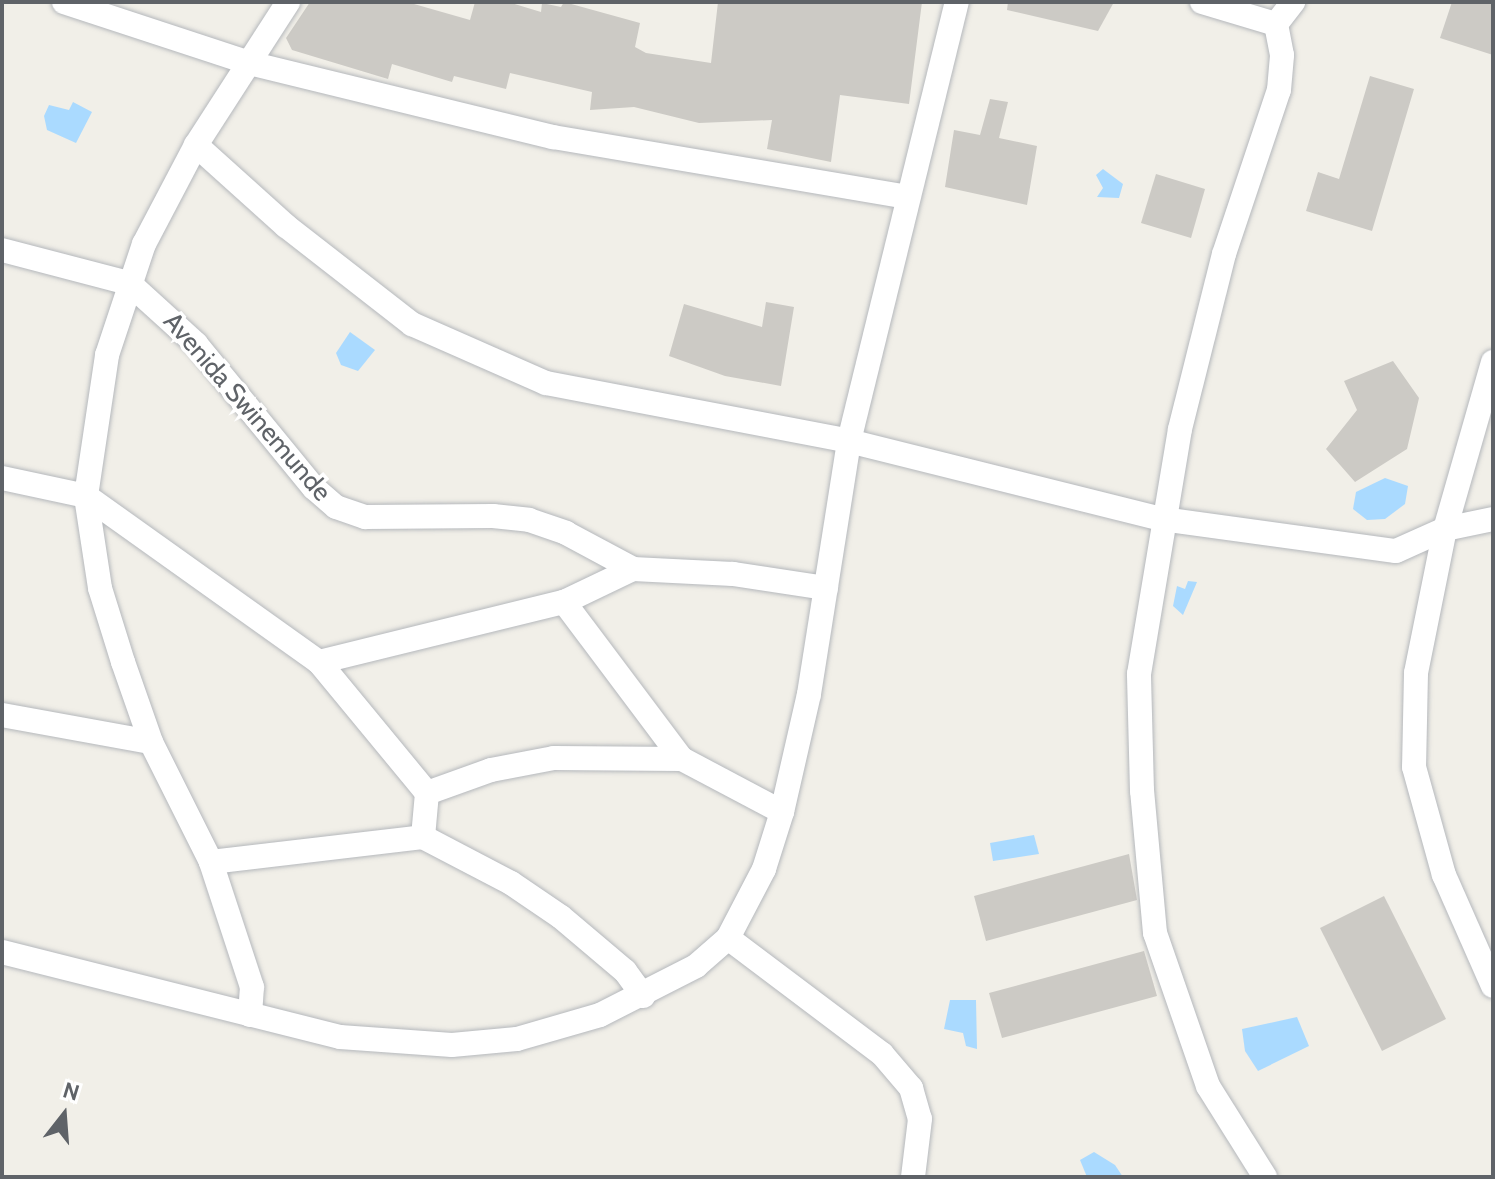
<!DOCTYPE html>
<style>
body{margin:0}
#map{position:relative;width:1495px;height:1179px;overflow:hidden;background:#f1efe8;font-family:Cabin,sans-serif}
div>[style]{position:absolute}
[style*='--x']{left:calc(var(--x)*1px);top:calc(var(--y)*1px);width:calc(var(--w)*1px);rotate:calc(var(--a)*1deg)}
.water>*{inset:0;background:#aadaff}
.building>*{inset:0;background:#cccac5}
.roads{filter:drop-shadow(0 0 2px #b5b8bc) drop-shadow(0 0 2px #b5b8bc)}
.minor>*{height:24px;margin:-12px;padding:0 12px;transform-origin:12px;border-radius:12px;background:#fff}
span{translate:-50% -50%;white-space:nowrap;text-align:center;line-height:1.15;-webkit-text-stroke:7px #fff;paint-order:stroke}
.street-label{font-size:26px;color:#5f6368}
.frame{position:absolute;inset:0;border:4px solid #5f6368;pointer-events:none}
.north{position:absolute;left:24px;top:1075px;width:80px;height:80px;-webkit-text-stroke:6px #fff;paint-order:stroke;rotate:17deg;font-size:22px;font-weight:700;line-height:32px;text-align:center;color:#5f6368}
.north::after{content:'';display:block;margin:auto;width:28px;height:36px;background:#5f6368;clip-path:polygon(50% 0,100% 100%,50% 72%,0 100%)}
</style>
<div id="map">
<div class="water">
<div style="clip-path:polygon(73px 102px,92px 112px,76px 143px,47px 130px,44px 116px,49px 105px,69px 110px)"></div>
<div style="clip-path:polygon(1103px 169px,1123px 184px,1119px 198px,1097px 197px,1103px 188px,1096px 175px)"></div>
<div style="clip-path:polygon(350px 332px,375px 350px,358px 371px,341px 365px,336px 353px)"></div>
<div style="clip-path:polygon(1385px 478px,1408px 486px,1405px 504px,1385px 519px,1367px 520px,1353px 509px,1356px 492px)"></div>
<div style="clip-path:polygon(1188px 581px,1197px 582px,1183px 615px,1173px 606px,1177px 586px,1185px 589px)"></div>
<div style="clip-path:polygon(1034px 835px,1039px 854px,993px 861px,990px 843px)"></div>
<div style="clip-path:polygon(950px 1000px,976px 1000px,977px 1049px,966px 1046px,963px 1033px,944px 1029px)"></div>
<div style="clip-path:polygon(1297px 1017px,1309px 1046px,1258px 1071px,1245px 1051px,1242px 1029px)"></div>
<div style="clip-path:polygon(1094px 1152px,1115px 1165px,1123px 1177px,1087px 1177px,1080px 1160px)"></div>
</div>
<div class="building">
<div style="clip-path:polygon(310px 2px,407px 2px,470px 20px,475px 2px,508px 2px,541px 12px,542px 3px,561px 7px,564px 2px,640px 23px,635px 47px,646px 53px,711px 63px,718px 2px,922px 2px,909px 104px,840px 95px,831px 162px,767px 149px,772px 120px,699px 123px,634px 107px,590px 110px,592px 92px,510px 73px,506px 89px,454px 76px,452px 82px,392px 64px,388px 79px,292px 50px,286px 38px)"></div>
<div style="clip-path:polygon(1008px 2px,1114px 2px,1098px 31px,1007px 10px)"></div>
<div style="clip-path:polygon(1452px 2px,1493px 2px,1493px 55px,1440px 38px)"></div>
<div style="clip-path:polygon(1370px 76px,1414px 89px,1372px 231px,1306px 211px,1318px 172px,1339px 179px)"></div>
<div style="clip-path:polygon(990px 99px,1008px 102px,999px 138px,1037px 146px,1027px 205px,945px 187px,954px 130px,980px 135px)"></div>
<div style="clip-path:polygon(1156px 174px,1205px 189px,1191px 238px,1141px 223px)"></div>
<div style="clip-path:polygon(766px 302px,794px 307px,781px 386px,725px 376px,669px 356px,684px 304px,762px 327px)"></div>
<div style="clip-path:polygon(1393px 361px,1419px 398px,1407px 449px,1355px 482px,1326px 449px,1357px 410px,1344px 381px)"></div>
<div style="clip-path:polygon(1129px 854px,1137px 900px,986px 941px,974px 896px)"></div>
<div style="clip-path:polygon(1384px 896px,1446px 1019px,1382px 1051px,1320px 928px)"></div>
<div style="clip-path:polygon(1144px 951px,1157px 996px,1002px 1038px,989px 993px)"></div>
</div>
<div class="roads">
<div class="minor">
<div style="--x:64;--y:2;--w:195;--a:18.2"></div>
<div style="--x:249;--y:63;--w:313;--a:13.7"></div>
<div style="--x:553;--y:137;--w:359;--a:9.6"></div>
<div style="--x:1202;--y:2;--w:77;--a:16.6"></div>
<div style="--x:196;--y:145;--w:121;--a:42"></div>
<div style="--x:286;--y:226;--w:160;--a:37.9"></div>
<div style="--x:412;--y:324;--w:146;--a:23.8"></div>
<div style="--x:546;--y:383;--w:309;--a:10.8"></div>
<div style="--x:849;--y:441;--w:323;--a:14"></div>
<div style="--x:1162;--y:519;--w:236;--a:7.8"></div>
<div style="--x:1396;--y:551;--w:54;--a:-24.2"></div>
<div style="--x:1445;--y:529;--w:49;--a:-11.8"></div>
<div style="--x:2;--y:250;--w:131;--a:14.6"></div>
<div style="--x:129;--y:283;--w:91;--a:42.3"></div>
<div style="--x:196;--y:344;--w:186;--a:50.7"></div>
<div style="--x:314;--y:488;--w:29;--a:41"></div>
<div style="--x:336;--y:507;--w:31;--a:19"></div>
<div style="--x:365;--y:517;--w:128;--a:-0.4"></div>
<div style="--x:493;--y:516;--w:36;--a:6"></div>
<div style="--x:529;--y:520;--w:39;--a:19"></div>
<div style="--x:566;--y:533;--w:76;--a:28.2"></div>
<div style="--x:633;--y:569;--w:100;--a:2.9"></div>
<div style="--x:733;--y:574;--w:94;--a:8.6"></div>
<div style="--x:1493;--y:362;--w:174;--a:106"></div>
<div style="--x:1445;--y:529;--w:147;--a:101.4"></div>
<div style="--x:1416;--y:673;--w:94;--a:91.2"></div>
<div style="--x:1414;--y:767;--w:112;--a:74.5"></div>
<div style="--x:1444;--y:875;--w:121;--a:66.2"></div>
<div style="--x:2;--y:478;--w:86;--a:12.1"></div>
<div style="--x:86;--y:496;--w:286;--a:35.5"></div>
<div style="--x:319;--y:662;--w:170;--a:50.5"></div>
<div style="--x:427;--y:793;--w:44;--a:95.2"></div>
<div style="--x:564;--y:602;--w:196;--a:53.1"></div>
<div style="--x:682;--y:759;--w:113;--a:27.9"></div>
<div style="--x:319;--y:662;--w:252;--a:-13.8"></div>
<div style="--x:564;--y:602;--w:76;--a:-25.6"></div>
<div style="--x:2;--y:715;--w:151;--a:10.3"></div>
<div style="--x:427;--y:793;--w:68;--a:-19.8"></div>
<div style="--x:491;--y:770;--w:64;--a:-10.8"></div>
<div style="--x:554;--y:758;--w:128;--a:0.4"></div>
<div style="--x:211;--y:862;--w:213;--a:-6.7"></div>
<div style="--x:423;--y:837;--w:99;--a:27.6"></div>
<div style="--x:511;--y:883;--w:60;--a:34.2"></div>
<div style="--x:561;--y:917;--w:84;--a:40.2"></div>
<div style="--x:625;--y:971;--w:31;--a:54"></div>
<div style="--x:728;--y:938;--w:193;--a:37"></div>
<div style="--x:882;--y:1054;--w:45;--a:49.5"></div>
<div style="--x:911;--y:1088;--w:32;--a:74"></div>
<div style="--x:920;--y:1119;--w:58;--a:96.9"></div>
<div style="--x:2;--y:952;--w:349;--a:14.1"></div>
<div style="--x:340;--y:1037;--w:112;--a:4.1"></div>
<div style="--x:452;--y:1045;--w:65;--a:-5.3"></div>
<div style="--x:517;--y:1039;--w:86;--a:-16.1"></div>
<div style="--x:600;--y:1015;--w:108;--a:-27"></div>
<div style="--x:696;--y:966;--w:43;--a:-41.2"></div>
<div style="--x:728;--y:938;--w:78;--a:-62.4"></div>
<div style="--x:764;--y:869;--w:60;--a:-72.5"></div>
<div style="--x:782;--y:812;--w:121;--a:-77.1"></div>
<div style="--x:809;--y:694;--w:256;--a:-81"></div>
<div style="--x:849;--y:441;--w:452;--a:-76.2"></div>
<div style="--x:250;--y:1015;--w:28;--a:-86"></div>
<div style="--x:252;--y:987;--w:132;--a:-108.2"></div>
<div style="--x:211;--y:862;--w:134;--a:-116.6"></div>
<div style="--x:151;--y:742;--w:85;--a:-109.3"></div>
<div style="--x:123;--y:662;--w:77;--a:-107.3"></div>
<div style="--x:100;--y:588;--w:93;--a:-98.7"></div>
<div style="--x:86;--y:496;--w:143;--a:-81.5"></div>
<div style="--x:107;--y:355;--w:117;--a:-71.6"></div>
<div style="--x:144;--y:244;--w:112;--a:-62.3"></div>
<div style="--x:196;--y:145;--w:170;--a:-57.2"></div>
<div style="--x:1265;--y:1177;--w:107;--a:-122.1"></div>
<div style="--x:1208;--y:1086;--w:162;--a:-109.1"></div>
<div style="--x:1155;--y:933;--w:143;--a:-95.2"></div>
<div style="--x:1142;--y:791;--w:117;--a:-91.5"></div>
<div style="--x:1139;--y:674;--w:248;--a:-80.5"></div>
<div style="--x:1180;--y:429;--w:180;--a:-75.9"></div>
<div style="--x:1224;--y:254;--w:173;--a:-71.5"></div>
<div style="--x:1279;--y:90;--w:35;--a:-85"></div>
<div style="--x:1282;--y:55;--w:32;--a:-101"></div>
<div style="--x:1276;--y:24;--w:28;--a:-52"></div>
</div>
</div>
<div class="street-label">
<span style="left:247px;top:407px;rotate:49deg">Avenida Swinemunde</span>
</div>
<div class="frame"></div>
<div class="north">N</div>
</div>
